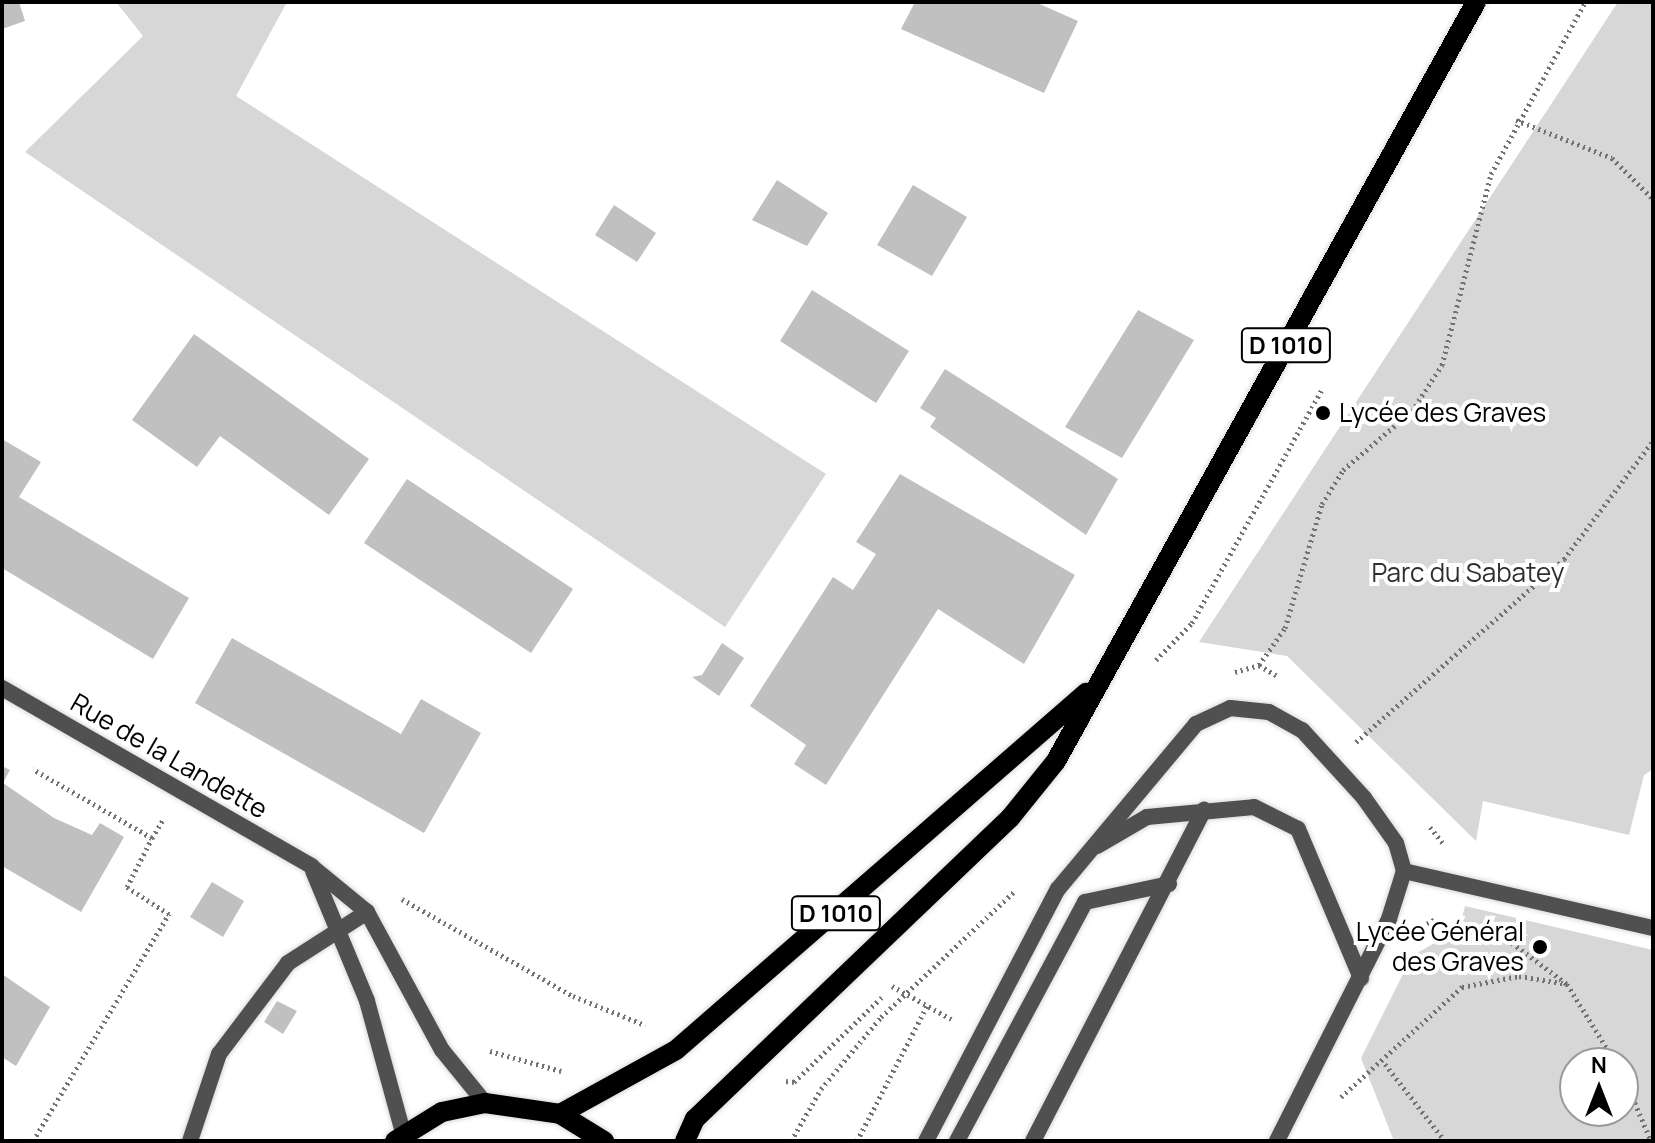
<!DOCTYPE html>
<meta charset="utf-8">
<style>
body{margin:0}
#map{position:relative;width:1655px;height:1143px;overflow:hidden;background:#fff;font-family:Manrope,sans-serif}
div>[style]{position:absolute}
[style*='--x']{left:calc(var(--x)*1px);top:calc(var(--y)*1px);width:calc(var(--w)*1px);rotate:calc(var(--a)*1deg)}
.green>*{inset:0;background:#d7d7d7}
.building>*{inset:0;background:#c0c0c0}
.path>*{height:5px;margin-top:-2.5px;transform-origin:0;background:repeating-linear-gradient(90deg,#727272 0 2px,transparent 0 6px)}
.roads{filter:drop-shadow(0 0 2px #dbdbdb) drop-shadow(0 0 2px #dbdbdb)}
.service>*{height:16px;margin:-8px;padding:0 8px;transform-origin:8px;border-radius:8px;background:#505050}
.minor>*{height:16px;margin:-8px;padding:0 8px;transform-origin:8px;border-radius:8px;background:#505050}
.primary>*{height:20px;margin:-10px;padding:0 10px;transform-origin:10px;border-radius:10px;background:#000}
.dots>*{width:22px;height:22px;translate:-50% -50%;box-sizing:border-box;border:4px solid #fff;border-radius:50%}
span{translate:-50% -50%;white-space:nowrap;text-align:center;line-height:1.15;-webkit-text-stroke:8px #fff;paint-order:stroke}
.shield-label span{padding:2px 6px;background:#fff;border:2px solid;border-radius:6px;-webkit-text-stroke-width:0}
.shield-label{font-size:24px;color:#000;font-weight:700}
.poi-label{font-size:26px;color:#000}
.left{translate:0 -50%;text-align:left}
.right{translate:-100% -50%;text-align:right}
.park-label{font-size:26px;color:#2e2e2e}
.street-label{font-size:26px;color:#000}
.frame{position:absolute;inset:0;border:4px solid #000;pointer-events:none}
.north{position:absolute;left:1559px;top:1047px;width:80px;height:80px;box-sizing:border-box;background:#fff;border:2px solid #999;border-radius:50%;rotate:0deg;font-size:22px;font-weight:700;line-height:32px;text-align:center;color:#000}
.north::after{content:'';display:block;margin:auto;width:28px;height:36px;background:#000;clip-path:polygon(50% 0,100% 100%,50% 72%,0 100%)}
</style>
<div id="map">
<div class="green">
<div style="clip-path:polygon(116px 2px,287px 2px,236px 96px,826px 474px,725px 627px,25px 152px,143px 36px)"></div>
<div style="clip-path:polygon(1618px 2px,1653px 2px,1653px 769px,1644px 775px,1629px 835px,1483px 801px,1476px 841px,1287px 656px,1199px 642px)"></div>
<div style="clip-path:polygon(evenodd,1465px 906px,1653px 950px,1653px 1141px,1394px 1141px,1361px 1058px,1412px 956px,1459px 929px,1465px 906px,1575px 1063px,1623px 1063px,1623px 1111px,1575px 1111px,1575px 1063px)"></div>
</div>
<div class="building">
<div style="clip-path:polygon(2px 2px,19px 2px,25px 21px,2px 29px)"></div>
<div style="clip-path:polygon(915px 2px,1035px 2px,1078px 21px,1044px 93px,901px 29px)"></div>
<div style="clip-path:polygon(777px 180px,828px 213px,807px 246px,752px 220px)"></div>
<div style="clip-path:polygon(913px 185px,967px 217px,932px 276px,877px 245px)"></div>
<div style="clip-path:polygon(614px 205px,656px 233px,637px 262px,595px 235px)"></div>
<div style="clip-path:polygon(812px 290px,909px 351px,876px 403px,780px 341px)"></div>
<div style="clip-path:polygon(1138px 310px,1194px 340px,1122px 458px,1065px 427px)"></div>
<div style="clip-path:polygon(194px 334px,369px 459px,329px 515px,220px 436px,197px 467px,132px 420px)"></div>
<div style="clip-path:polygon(945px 369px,1118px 479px,1086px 535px,930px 427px,936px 418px,920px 408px)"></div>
<div style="clip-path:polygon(2px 439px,41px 462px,19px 497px,189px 598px,153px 659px,2px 568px)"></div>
<div style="clip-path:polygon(900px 474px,1075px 575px,1024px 664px,938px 609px,826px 785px,794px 764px,806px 745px,750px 706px,833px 577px,853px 590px,876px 554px,856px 542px)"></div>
<div style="clip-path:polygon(407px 479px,573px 589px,531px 653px,364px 543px)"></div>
<div style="clip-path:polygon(232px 638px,401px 734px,421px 699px,481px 733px,424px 833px,195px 703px)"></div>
<div style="clip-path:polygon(722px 643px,744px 658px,719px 696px,692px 677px,702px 675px)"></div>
<div style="clip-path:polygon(2px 766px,10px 770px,3px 783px,54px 818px,92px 835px,100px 823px,124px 837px,81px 912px,2px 866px)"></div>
<div style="clip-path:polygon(212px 882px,244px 901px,223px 937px,190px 917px)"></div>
<div style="clip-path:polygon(2px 974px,50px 1007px,16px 1066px,2px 1057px)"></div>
<div style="clip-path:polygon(277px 1001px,297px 1011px,283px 1034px,264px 1022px)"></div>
</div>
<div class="path">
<div style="--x:1516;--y:120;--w:103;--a:21.6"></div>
<div style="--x:1612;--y:158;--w:58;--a:45"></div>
<div style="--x:1156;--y:660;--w:52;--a:-45.8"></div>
<div style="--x:1192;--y:623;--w:268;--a:-60.9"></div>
<div style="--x:1259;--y:665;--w:23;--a:31"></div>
<div style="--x:1235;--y:672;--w:25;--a:-16"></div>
<div style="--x:1259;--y:665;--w:45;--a:-54.9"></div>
<div style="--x:1285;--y:628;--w:129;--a:-73.4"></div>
<div style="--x:1322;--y:504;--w:40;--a:-58"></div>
<div style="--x:1343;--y:470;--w:91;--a:-40.5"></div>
<div style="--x:1412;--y:411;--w:55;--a:-56.9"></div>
<div style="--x:1442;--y:365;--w:197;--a:-75.6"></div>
<div style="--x:1491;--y:174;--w:196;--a:-61.3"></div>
<div style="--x:1356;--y:742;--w:277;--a:-41.3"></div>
<div style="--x:1564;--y:559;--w:148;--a:-53"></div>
<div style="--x:1430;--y:827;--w:22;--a:51"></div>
<div style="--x:152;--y:838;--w:23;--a:-59"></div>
<div style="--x:402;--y:899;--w:197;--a:29.6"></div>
<div style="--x:573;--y:996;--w:78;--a:21.9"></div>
<div style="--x:1422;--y:927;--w:17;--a:-31"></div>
<div style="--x:1459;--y:929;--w:49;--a:11.8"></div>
<div style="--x:1507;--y:939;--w:75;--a:36.9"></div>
<div style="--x:1567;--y:984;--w:93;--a:58.2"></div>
<div style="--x:892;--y:986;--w:68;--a:29.2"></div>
<div style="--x:490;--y:1051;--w:74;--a:15.7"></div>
<div style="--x:1385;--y:1064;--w:98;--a:52.1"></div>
<div style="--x:1623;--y:1075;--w:72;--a:67"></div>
<div style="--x:786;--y:1081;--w:8;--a:7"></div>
<div style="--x:794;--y:1082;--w:122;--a:-44"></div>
<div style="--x:1341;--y:1097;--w:164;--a:-42.3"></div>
<div style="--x:1462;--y:987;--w:58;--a:-10.9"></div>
<div style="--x:1519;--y:976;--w:49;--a:9.5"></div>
<div style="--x:33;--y:1141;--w:265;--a:-59.1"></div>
<div style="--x:169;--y:914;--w:50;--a:-147.3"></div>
<div style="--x:127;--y:887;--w:55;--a:-63"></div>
<div style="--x:152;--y:838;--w:138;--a:-149.9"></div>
<div style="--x:791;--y:1141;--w:60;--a:-60"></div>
<div style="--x:821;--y:1089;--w:94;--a:-50.2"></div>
<div style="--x:881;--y:1017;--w:185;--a:-43.3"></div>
<div style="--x:857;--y:1141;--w:152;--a:-62.6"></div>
</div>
<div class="roads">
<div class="service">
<div style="--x:1097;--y:846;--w:58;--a:-30.1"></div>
<div style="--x:1147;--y:817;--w:107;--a:-5.3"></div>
<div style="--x:1254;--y:807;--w:49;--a:26.6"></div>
<div style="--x:1298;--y:829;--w:162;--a:67.1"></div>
<div style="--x:1404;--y:871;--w:255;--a:12.9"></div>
<div style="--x:190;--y:1141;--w:92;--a:-71.6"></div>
<div style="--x:219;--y:1054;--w:114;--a:-52.8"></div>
<div style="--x:288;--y:963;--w:94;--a:-32.8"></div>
<div style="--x:926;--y:1141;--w:284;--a:-62.4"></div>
<div style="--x:1058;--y:889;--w:215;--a:-50.1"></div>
<div style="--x:1196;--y:724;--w:38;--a:-25"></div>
<div style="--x:1230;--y:708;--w:39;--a:6"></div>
<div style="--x:1269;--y:712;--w:38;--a:29"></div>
<div style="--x:1302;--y:730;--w:92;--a:47.6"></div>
<div style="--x:1364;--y:798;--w:55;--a:54.6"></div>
<div style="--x:1396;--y:843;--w:29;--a:74"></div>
<div style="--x:1404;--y:871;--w:50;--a:107.4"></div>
<div style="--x:1389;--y:919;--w:249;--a:116.8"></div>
<div style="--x:957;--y:1141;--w:271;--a:-61.8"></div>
<div style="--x:1085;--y:902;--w:86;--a:-12.1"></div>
<div style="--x:1033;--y:1141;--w:373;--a:-62.7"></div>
</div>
<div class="minor">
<div style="--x:2;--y:688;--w:357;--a:29.9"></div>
<div style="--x:311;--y:866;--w:72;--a:39.4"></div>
<div style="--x:367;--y:912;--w:157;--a:61.5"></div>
<div style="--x:442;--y:1050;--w:68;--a:50.9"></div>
<div style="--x:313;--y:871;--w:141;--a:67.4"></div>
<div style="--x:367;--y:1001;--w:137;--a:74.7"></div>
</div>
<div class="primary">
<div style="--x:560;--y:1114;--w:132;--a:-28.9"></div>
<div style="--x:676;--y:1050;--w:544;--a:-41.05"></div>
<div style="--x:395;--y:1141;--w:55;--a:-31.7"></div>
<div style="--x:442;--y:1112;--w:44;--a:-11.8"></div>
<div style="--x:485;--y:1103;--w:76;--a:8.3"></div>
<div style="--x:560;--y:1114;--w:52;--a:31.5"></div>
<div style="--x:685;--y:1141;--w:24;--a:-66"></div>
<div style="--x:695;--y:1119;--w:436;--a:-43.7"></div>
<div style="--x:1010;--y:818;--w:73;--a:-51.1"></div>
<div style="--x:1056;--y:761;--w:867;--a:-61.04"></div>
</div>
</div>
<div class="dots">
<div style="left:1323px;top:413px;background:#000"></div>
<div style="left:1540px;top:947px;background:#000"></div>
</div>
<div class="shield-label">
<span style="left:1286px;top:345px">D 1010</span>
<span style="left:836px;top:913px">D 1010</span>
</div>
<div class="poi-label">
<span class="left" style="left:1339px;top:413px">Lycée des Graves</span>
<span class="right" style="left:1524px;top:947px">Lycée Général<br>des Graves</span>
</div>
<div class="park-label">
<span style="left:1468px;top:573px">Parc du Sabatey</span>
</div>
<div class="street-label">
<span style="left:169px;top:756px;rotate:30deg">Rue de la Landette</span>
</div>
<div class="frame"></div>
<div class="north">N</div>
</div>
